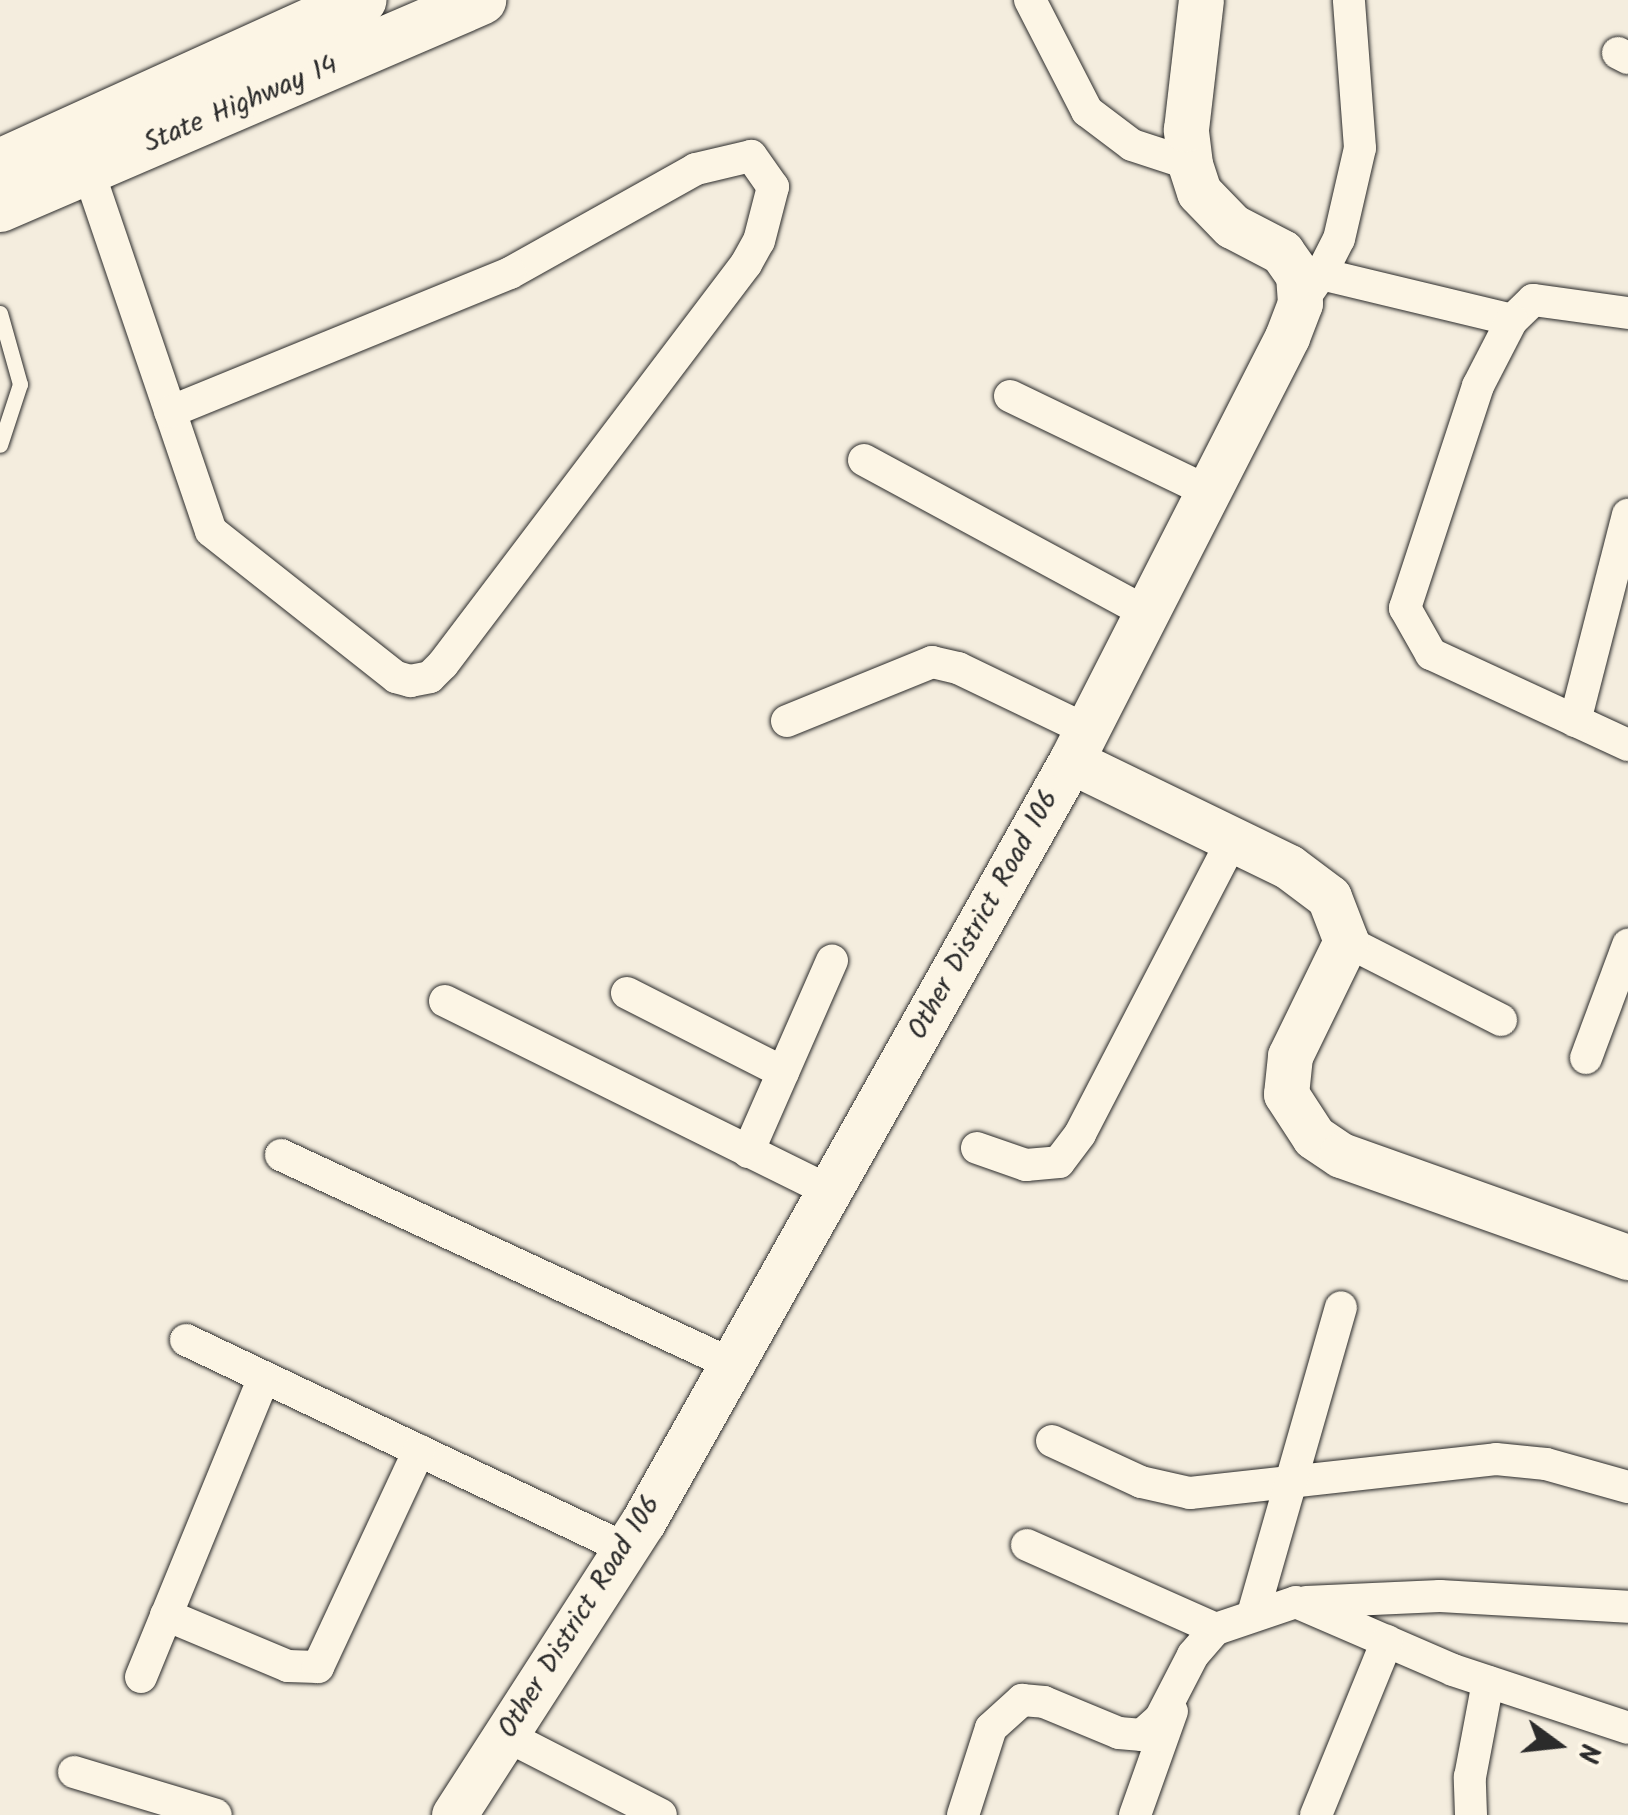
<!DOCTYPE html>
<style>
body{margin:0}
#map{position:relative;width:1628px;height:1815px;overflow:hidden;background:#f4edde;font-family:Kalam,sans-serif}
div>[style]{position:absolute}
[style*='--x']{left:calc(var(--x)*1px);top:calc(var(--y)*1px);width:calc(var(--w)*1px);rotate:calc(var(--a)*1deg)}
.roads{filter:drop-shadow(0 0 2px #2b2b2b) drop-shadow(0 0 2px #2b2b2b)}
.lane>*{height:15px;margin:-7.5px;padding:0 7.5px;transform-origin:7.5px;border-radius:7.5px;background:#fcf5e5}
.street>*{height:32px;margin:-16px;padding:0 16px;transform-origin:16px;border-radius:16px;background:#fcf5e5}
.secondary>*{height:45px;margin:-22.5px;padding:0 22.5px;transform-origin:22.5px;border-radius:22.5px;background:#fcf5e5}
.primary>*{height:50px;margin:-25px;padding:0 25px;transform-origin:25px;border-radius:25px;background:#fcf5e5}
span{translate:-50% -50%;white-space:nowrap;text-align:center;line-height:1.15;-webkit-text-stroke:10px #fcf5e5;paint-order:stroke}
.street-label{font-size:28px;color:#2b2b2b}
.north{position:absolute;left:1508px;top:1695px;width:100px;height:100px;-webkit-text-stroke:8px #fcf5e5;paint-order:stroke;rotate:105deg;font-size:28px;font-weight:700;line-height:40px;text-align:center;color:#2b2b2b}
.north::after{content:'';display:block;margin:auto;width:35px;height:45px;background:#2b2b2b;clip-path:polygon(50% 0,100% 100%,50% 72%,0 100%)}
</style>
<div id="map">
<div class="roads">
<div class="lane">
<div style="--x:0;--y:313;--w:74;--a:74.3"></div>
<div style="--x:20;--y:384;--w:64;--a:108.2"></div>
</div>
<div class="street">
<div style="--x:1030;--y:0;--w:125;--a:62.8"></div>
<div style="--x:1087;--y:111;--w:56;--a:37.1"></div>
<div style="--x:1132;--y:145;--w:61;--a:18.1"></div>
<div style="--x:1618;--y:53;--w:11;--a:27"></div>
<div style="--x:88;--y:170;--w:381;--a:71.2"></div>
<div style="--x:211;--y:531;--w:236;--a:38.3"></div>
<div style="--x:396;--y:677;--w:15;--a:16"></div>
<div style="--x:410;--y:681;--w:20;--a:-11"></div>
<div style="--x:430;--y:677;--w:18;--a:-45"></div>
<div style="--x:443;--y:664;--w:502;--a:-52.86"></div>
<div style="--x:746;--y:264;--w:26;--a:-61"></div>
<div style="--x:759;--y:241;--w:56;--a:-75.5"></div>
<div style="--x:773;--y:187;--w:38;--a:-125"></div>
<div style="--x:751;--y:156;--w:57;--a:166.7"></div>
<div style="--x:696;--y:169;--w:213;--a:150.8"></div>
<div style="--x:510;--y:273;--w:367;--a:157.8"></div>
<div style="--x:1321;--y:274;--w:39;--a:-63"></div>
<div style="--x:1339;--y:239;--w:93;--a:-77"></div>
<div style="--x:1360;--y:148;--w:148;--a:-94.3"></div>
<div style="--x:1309;--y:291;--w:21;--a:-55"></div>
<div style="--x:1321;--y:274;--w:196;--a:13.5"></div>
<div style="--x:1628;--y:313;--w:96;--a:-172.2"></div>
<div style="--x:1533;--y:300;--w:29;--a:136"></div>
<div style="--x:1512;--y:320;--w:74;--a:117.3"></div>
<div style="--x:1478;--y:386;--w:234;--a:108.2"></div>
<div style="--x:1405;--y:608;--w:53;--a:60.5"></div>
<div style="--x:1431;--y:654;--w:217;--a:24.8"></div>
<div style="--x:1010;--y:396;--w:219;--a:25.7"></div>
<div style="--x:864;--y:460;--w:324;--a:28.4"></div>
<div style="--x:787;--y:721;--w:157;--a:-22.1"></div>
<div style="--x:932;--y:662;--w:27;--a:13"></div>
<div style="--x:958;--y:668;--w:141;--a:25.7"></div>
<div style="--x:1575;--y:721;--w:213;--a:-75.6"></div>
<div style="--x:1346;--y:941;--w:174;--a:27"></div>
<div style="--x:627;--y:993;--w:175;--a:26.9"></div>
<div style="--x:445;--y:1001;--w:428;--a:26.3"></div>
<div style="--x:1586;--y:1058;--w:121;--a:-69.6"></div>
<div style="--x:977;--y:1148;--w:52;--a:19.1"></div>
<div style="--x:1026;--y:1165;--w:33;--a:-5"></div>
<div style="--x:1059;--y:1162;--w:35;--a:-53"></div>
<div style="--x:1080;--y:1134;--w:332;--a:-62.6"></div>
<div style="--x:748;--y:1152;--w:209;--a:-66.3"></div>
<div style="--x:281;--y:1155;--w:497;--a:24.9"></div>
<div style="--x:186;--y:1340;--w:487;--a:25.4"></div>
<div style="--x:1052;--y:1441;--w:98;--a:24.7"></div>
<div style="--x:1141;--y:1482;--w:50;--a:12.7"></div>
<div style="--x:1190;--y:1493;--w:308;--a:-6.3"></div>
<div style="--x:1496;--y:1459;--w:50;--a:5.7"></div>
<div style="--x:1546;--y:1464;--w:85;--a:15.7"></div>
<div style="--x:1027;--y:1545;--w:207;--a:24"></div>
<div style="--x:1306;--y:1602;--w:134;--a:-2.6"></div>
<div style="--x:1440;--y:1596;--w:188;--a:3.3"></div>
<div style="--x:1253;--y:1614;--w:319;--a:-74"></div>
<div style="--x:166;--y:1615;--w:132;--a:22.7"></div>
<div style="--x:288;--y:1666;--w:30;--a:2"></div>
<div style="--x:318;--y:1667;--w:239;--a:-65"></div>
<div style="--x:141;--y:1677;--w:324;--a:-67.7"></div>
<div style="--x:505;--y:1735;--w:175;--a:27.1"></div>
<div style="--x:74;--y:1772;--w:148;--a:16.8"></div>
<div style="--x:963;--y:1815;--w:91;--a:-72.2"></div>
<div style="--x:991;--y:1728;--w:42;--a:-42.1"></div>
<div style="--x:1022;--y:1700;--w:22;--a:5"></div>
<div style="--x:1044;--y:1702;--w:81;--a:22.5"></div>
<div style="--x:1119;--y:1733;--w:23;--a:5"></div>
<div style="--x:1142;--y:1735;--w:24;--a:-42"></div>
<div style="--x:1160;--y:1719;--w:72;--a:-62.7"></div>
<div style="--x:1193;--y:1655;--w:35;--a:-49"></div>
<div style="--x:1216;--y:1629;--w:84;--a:-18.6"></div>
<div style="--x:1296;--y:1602;--w:171;--a:23.4"></div>
<div style="--x:1453;--y:1670;--w:184;--a:18.3"></div>
<div style="--x:1135;--y:1815;--w:110;--a:-70.4"></div>
<div style="--x:1316;--y:1815;--w:188;--a:-67.8"></div>
<div style="--x:1471;--y:1815;--w:38;--a:-92"></div>
<div style="--x:1470;--y:1777;--w:97;--a:-79.3"></div>
</div>
<div class="secondary">
<div style="--x:1071;--y:761;--w:242;--a:25.9"></div>
<div style="--x:1289;--y:867;--w:50;--a:36.9"></div>
<div style="--x:1329;--y:897;--w:47;--a:68.9"></div>
<div style="--x:1346;--y:941;--w:128;--a:116"></div>
<div style="--x:1290;--y:1056;--w:38;--a:96"></div>
<div style="--x:1286;--y:1094;--w:51;--a:56.9"></div>
<div style="--x:1314;--y:1137;--w:32;--a:34"></div>
<div style="--x:1341;--y:1155;--w:305;--a:19.6"></div>
<div style="--x:454;--y:1815;--w:349;--a:-57.2"></div>
<div style="--x:643;--y:1522;--w:873;--a:-60.65"></div>
<div style="--x:1071;--y:761;--w:476;--a:-63"></div>
<div style="--x:1287;--y:337;--w:36;--a:-69"></div>
<div style="--x:1300;--y:303;--w:28;--a:-94"></div>
<div style="--x:1298;--y:275;--w:28;--a:-125"></div>
<div style="--x:1282;--y:252;--w:56;--a:-152.5"></div>
<div style="--x:1232;--y:226;--w:47;--a:-134.1"></div>
<div style="--x:1199;--y:192;--w:29;--a:-108"></div>
<div style="--x:1190;--y:164;--w:35;--a:-97"></div>
<div style="--x:1186;--y:129;--w:130;--a:-83.4"></div>
</div>
<div class="primary">
<div style="--x:0;--y:164;--w:397;--a:-24.4"></div>
<div style="--x:0;--y:207;--w:524;--a:-23.28"></div>
</div>
</div>
<div class="street-label">
<span style="left:241px;top:105px;rotate:-23deg">State Highway 14</span>
<span style="left:984px;top:915px;rotate:-61deg">Other District Road 106</span>
<span style="left:580px;top:1617px;rotate:-58deg">Other District Road 106</span>
</div>
<div class="north">N</div>
</div>
